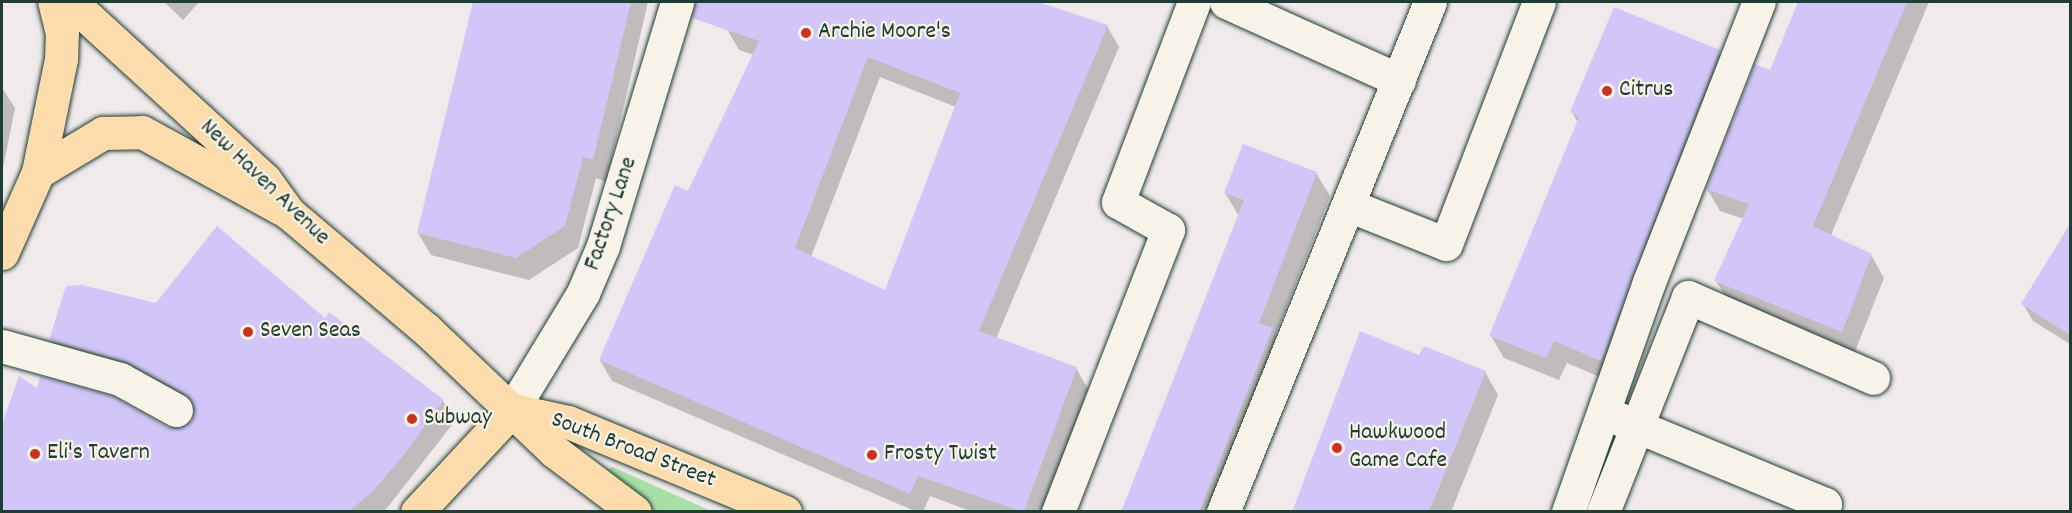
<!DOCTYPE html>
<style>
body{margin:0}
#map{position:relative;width:2072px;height:513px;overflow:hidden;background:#f0eaeb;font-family:Dekko,sans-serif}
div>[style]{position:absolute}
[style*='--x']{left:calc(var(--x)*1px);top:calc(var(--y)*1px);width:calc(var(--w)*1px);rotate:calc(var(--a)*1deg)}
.green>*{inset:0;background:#a7e0a4}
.shadow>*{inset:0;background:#0003}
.building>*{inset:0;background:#d2c6f8}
.roads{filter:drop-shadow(0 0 2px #1f3d34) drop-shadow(0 0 2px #1f3d34)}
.minor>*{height:33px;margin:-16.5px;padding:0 16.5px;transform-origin:16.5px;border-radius:16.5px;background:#f7f3e8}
.major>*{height:33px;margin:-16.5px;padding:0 16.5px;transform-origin:16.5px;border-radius:16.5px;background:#fcdcac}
.dots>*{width:16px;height:16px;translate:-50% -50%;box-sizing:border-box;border:3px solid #f7f3e8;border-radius:50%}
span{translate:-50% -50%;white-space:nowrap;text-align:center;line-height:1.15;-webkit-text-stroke:4.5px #f7f3e8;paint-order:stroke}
.poi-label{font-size:24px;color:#1f3d34}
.left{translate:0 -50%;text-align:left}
.street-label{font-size:24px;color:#1f3d34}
.frame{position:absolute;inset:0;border:3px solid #1f3d34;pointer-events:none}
</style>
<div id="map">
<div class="green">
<div style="clip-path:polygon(613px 467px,711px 511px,652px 511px,607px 480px,604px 471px)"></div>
</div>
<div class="shadow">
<div style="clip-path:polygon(164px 2px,199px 2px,183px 20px)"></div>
<div style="clip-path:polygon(474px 2px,648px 2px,606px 182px,596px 178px,578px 248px,529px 280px,431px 255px,418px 233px)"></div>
<div style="clip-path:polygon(evenodd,738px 2px,1035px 2px,1107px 26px,1119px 47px,996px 339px,1076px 368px,1088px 389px,1043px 512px,973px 512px,930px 496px,923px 512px,917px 512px,612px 381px,600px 360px,689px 193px,754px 55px,739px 50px,727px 29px,738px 2px,880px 77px,956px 107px,886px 292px,811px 257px,880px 77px)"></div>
<div style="clip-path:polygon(1799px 2px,1929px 2px,1831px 235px,1871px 255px,1884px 278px,1854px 354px,1729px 303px,1716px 281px,1744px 219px,1720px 211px,1707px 189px,1771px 72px)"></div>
<div style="clip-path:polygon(1719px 51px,1732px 74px,1614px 383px,1567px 363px,1559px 380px,1504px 358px,1491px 336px,1578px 123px,1572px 112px)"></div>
<div style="clip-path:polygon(2px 88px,15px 108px,2px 173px)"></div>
<div style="clip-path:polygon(1316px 173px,1330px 196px,1275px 336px,1285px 352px,1221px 512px,1123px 512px,1239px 216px,1225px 193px)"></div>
<div style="clip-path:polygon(2050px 260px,2070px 273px,2070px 344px,2033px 321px,2023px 304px)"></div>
<div style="clip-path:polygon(157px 304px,325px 320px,329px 314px,443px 401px,455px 421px,384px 512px,2px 512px,2px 428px,20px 378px,38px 391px,167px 428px,186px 428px,193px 420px,195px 412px,138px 381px,62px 360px,51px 340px)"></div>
<div style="clip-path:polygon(1420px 357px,1485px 372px,1498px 395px,1451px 512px,1294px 512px)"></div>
</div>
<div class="building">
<div style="clip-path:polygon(473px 2px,631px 2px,593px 160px,583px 157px,565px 226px,516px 258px,417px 233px)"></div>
<div style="clip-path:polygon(evenodd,695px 2px,1039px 2px,1108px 25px,979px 331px,1077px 367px,1024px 512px,918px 476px,910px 494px,599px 360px,675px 185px,688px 191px,759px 41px,692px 18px,695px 2px,868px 57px,960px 93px,885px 290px,795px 248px,868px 57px)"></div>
<div style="clip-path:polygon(1798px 2px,1907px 2px,1813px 226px,1872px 254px,1842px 332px,1714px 281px,1749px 204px,1706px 189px,1755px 64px,1770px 70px)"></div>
<div style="clip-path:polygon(1614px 7px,1720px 50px,1601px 361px,1554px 341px,1546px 358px,1489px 336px,1579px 117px,1570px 112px)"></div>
<div style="clip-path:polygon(1243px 144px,1317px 172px,1259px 323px,1273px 328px,1199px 512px,1121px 512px,1244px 200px,1224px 193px)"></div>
<div style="clip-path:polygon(2070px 224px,2070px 335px,2021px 304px)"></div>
<div style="clip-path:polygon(217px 226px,325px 318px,329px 312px,444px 400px,402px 457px,373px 491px,348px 512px,2px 512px,2px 424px,19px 376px,37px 388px,40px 376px,113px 396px,167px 427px,185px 426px,192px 420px,195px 409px,185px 394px,125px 361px,49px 340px,66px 286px,82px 285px,156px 303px)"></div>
<div style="clip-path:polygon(1360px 331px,1419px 355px,1424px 346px,1486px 371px,1429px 512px,1292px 512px)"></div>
</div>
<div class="roads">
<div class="minor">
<div style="--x:1226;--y:2;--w:190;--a:24.3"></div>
<div style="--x:1348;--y:205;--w:105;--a:21.7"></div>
<div style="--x:1446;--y:244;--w:259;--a:-69"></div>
<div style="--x:2;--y:346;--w:123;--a:15.6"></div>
<div style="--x:120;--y:379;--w:64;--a:29"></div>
<div style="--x:512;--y:410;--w:137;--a:-58.7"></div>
<div style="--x:583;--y:293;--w:51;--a:-66.9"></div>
<div style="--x:603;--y:246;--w:255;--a:-73.1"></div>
<div style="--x:1617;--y:418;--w:225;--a:22.5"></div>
<div style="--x:1825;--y:504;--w:9;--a:117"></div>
<div style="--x:1058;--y:512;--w:303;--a:-68.7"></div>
<div style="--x:1168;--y:230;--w:57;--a:-150.8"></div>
<div style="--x:1118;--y:202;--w:214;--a:-69.2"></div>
<div style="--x:1223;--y:512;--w:550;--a:-67.91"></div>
<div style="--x:1568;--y:512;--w:244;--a:-70.6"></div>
<div style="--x:1649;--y:282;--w:301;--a:-68.6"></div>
<div style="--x:1603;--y:512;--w:231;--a:-68.4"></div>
<div style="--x:1688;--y:297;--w:202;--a:23.6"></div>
</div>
<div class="major">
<div style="--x:71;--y:2;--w:263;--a:42.5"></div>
<div style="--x:265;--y:180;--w:41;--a:54"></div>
<div style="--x:289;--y:213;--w:180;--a:40.3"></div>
<div style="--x:426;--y:329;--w:177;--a:43.6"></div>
<div style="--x:554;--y:451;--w:101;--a:37"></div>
<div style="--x:38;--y:172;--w:76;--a:-31"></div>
<div style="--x:103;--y:133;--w:39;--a:-1"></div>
<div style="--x:142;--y:132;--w:160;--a:28.8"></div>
<div style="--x:2;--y:253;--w:89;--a:-66"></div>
<div style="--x:38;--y:172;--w:115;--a:-78.5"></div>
<div style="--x:61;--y:59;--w:26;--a:-88"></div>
<div style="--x:62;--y:33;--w:32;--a:-104"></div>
<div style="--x:512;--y:410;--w:57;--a:12.1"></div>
<div style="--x:568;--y:422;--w:235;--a:22.5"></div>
<div style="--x:417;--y:512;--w:139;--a:-47"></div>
</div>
</div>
<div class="dots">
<div style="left:806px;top:33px;background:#c8321e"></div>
<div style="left:1607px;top:91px;background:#c8321e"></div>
<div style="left:248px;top:332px;background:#c8321e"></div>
<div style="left:412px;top:419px;background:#c8321e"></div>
<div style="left:1337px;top:448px;background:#c8321e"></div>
<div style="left:35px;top:454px;background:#c8321e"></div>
<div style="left:872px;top:455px;background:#c8321e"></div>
</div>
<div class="poi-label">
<span class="left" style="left:818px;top:33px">Archie Moore's</span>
<span class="left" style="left:1619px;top:91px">Citrus</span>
<span class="left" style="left:260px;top:332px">Seven Seas</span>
<span class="left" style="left:424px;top:419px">Subway</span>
<span class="left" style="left:1349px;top:448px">Hawkwood<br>Game Cafe</span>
<span class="left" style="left:47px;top:454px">Eli's Tavern</span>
<span class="left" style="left:884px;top:455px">Frosty Twist</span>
</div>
<div class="street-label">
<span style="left:264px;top:183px;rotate:44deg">New Haven Avenue</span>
<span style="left:612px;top:214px;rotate:-71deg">Factory Lane</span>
<span style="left:633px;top:451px;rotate:21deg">South Broad Street</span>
</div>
<div class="frame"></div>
</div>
